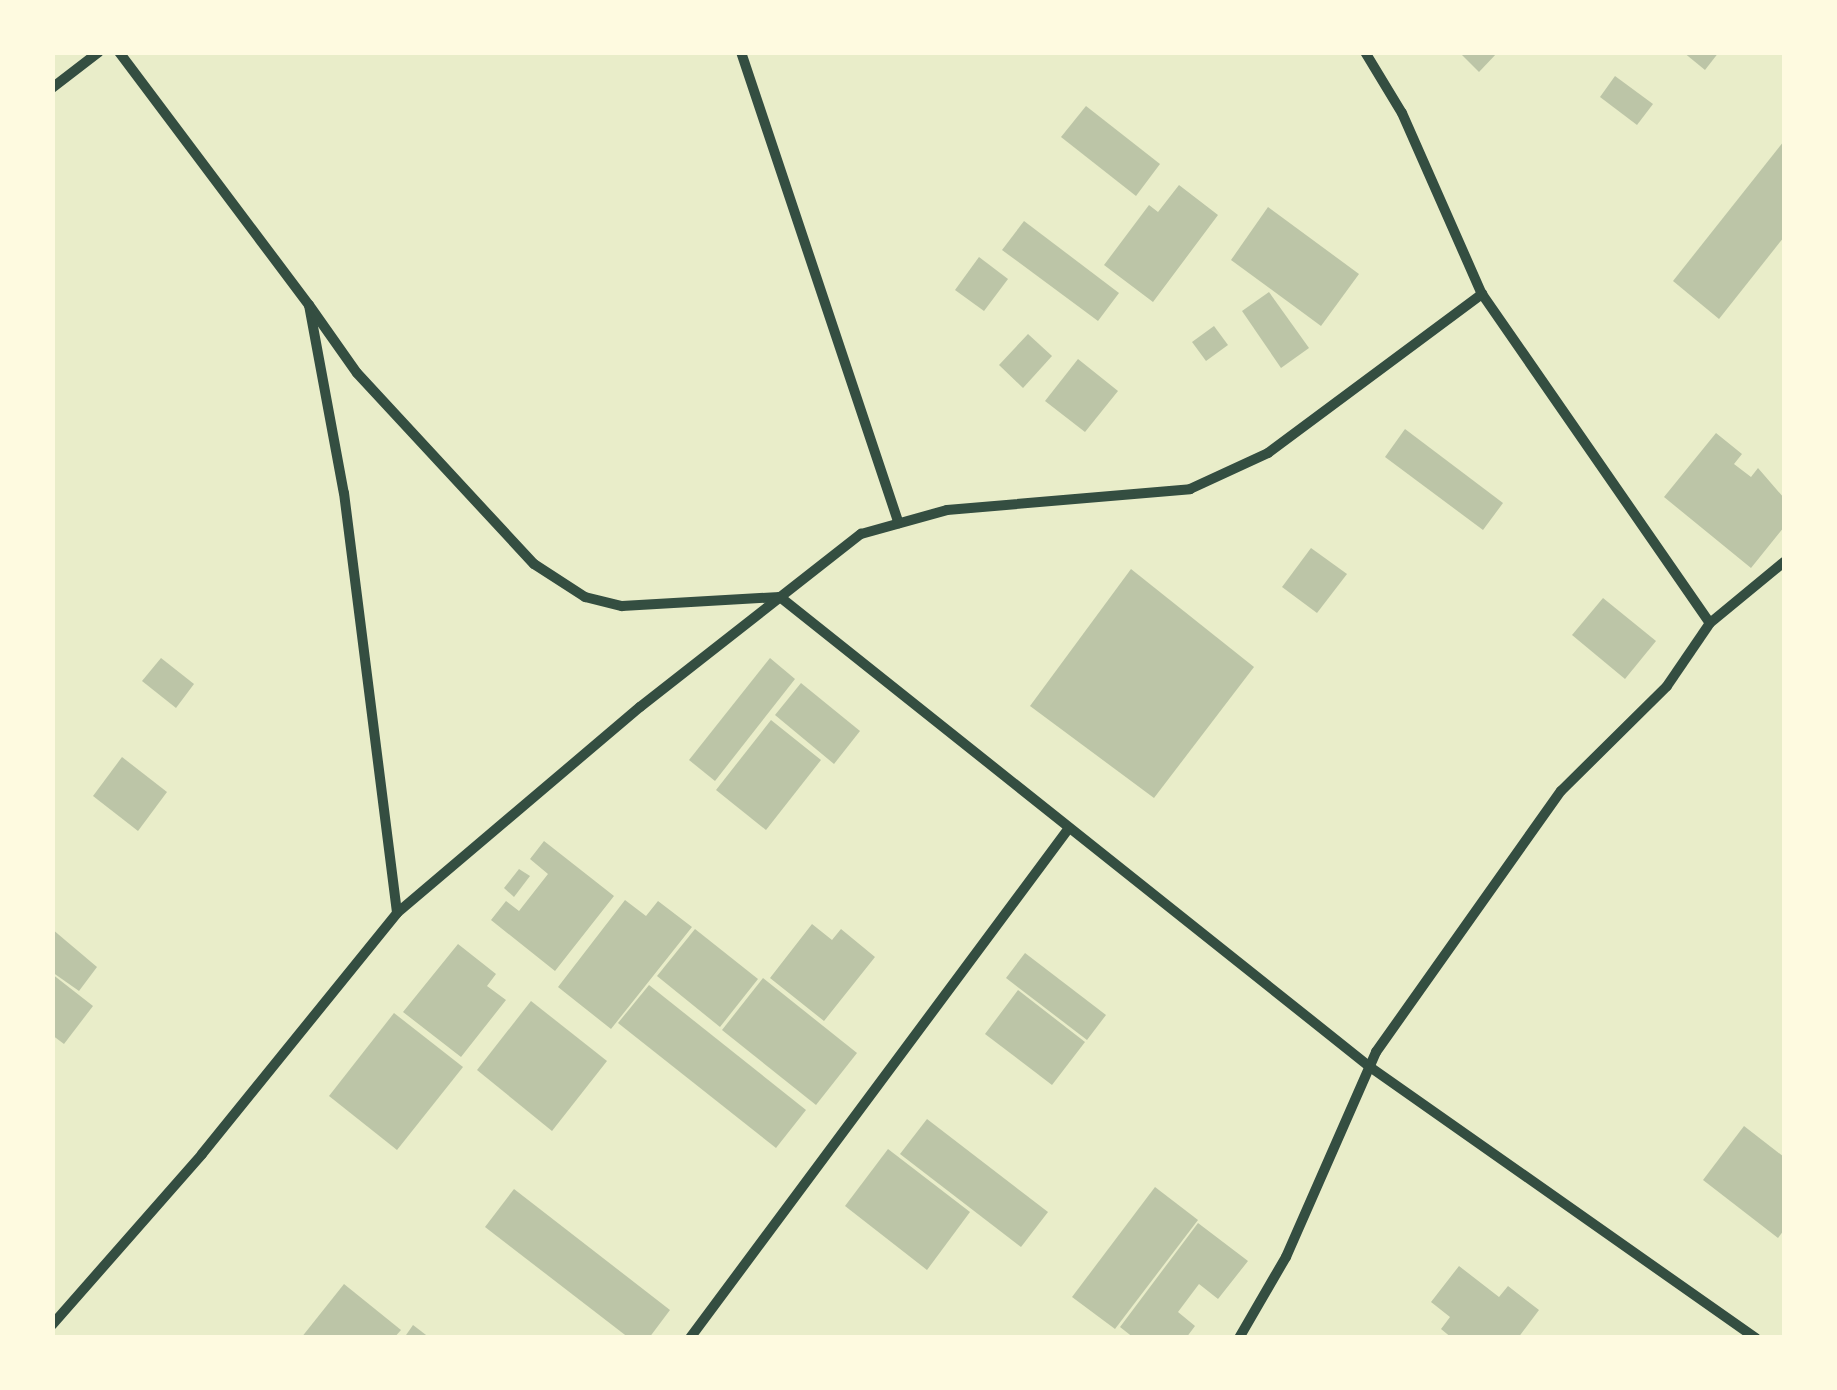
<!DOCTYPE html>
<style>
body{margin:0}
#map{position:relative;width:1837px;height:1390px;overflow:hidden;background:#e9edc9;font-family:"Roboto Condensed",sans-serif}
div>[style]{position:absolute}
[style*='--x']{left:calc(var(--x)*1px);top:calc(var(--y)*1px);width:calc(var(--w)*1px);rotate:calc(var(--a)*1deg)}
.building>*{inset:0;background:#bcc5a7}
.minor>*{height:10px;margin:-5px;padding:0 5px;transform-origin:5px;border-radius:5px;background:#344e41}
span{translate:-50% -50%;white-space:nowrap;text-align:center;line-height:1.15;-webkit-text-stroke:8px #fefae0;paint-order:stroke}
.frame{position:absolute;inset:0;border:55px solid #fefae0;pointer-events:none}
</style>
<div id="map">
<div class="building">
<div style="clip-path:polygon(1459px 52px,1498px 52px,1479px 72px)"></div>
<div style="clip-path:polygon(1683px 52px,1719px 52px,1705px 70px)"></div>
<div style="clip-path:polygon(1615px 76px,1653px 104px,1637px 125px,1600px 97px)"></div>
<div style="clip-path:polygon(1086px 106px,1160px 164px,1136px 196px,1061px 137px)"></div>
<div style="clip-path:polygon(1784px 141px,1784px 237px,1719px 319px,1673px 281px)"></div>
<div style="clip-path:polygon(1179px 185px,1218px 215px,1153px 302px,1104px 265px,1149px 205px,1158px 212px)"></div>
<div style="clip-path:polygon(1268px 207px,1359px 274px,1321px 326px,1231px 260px)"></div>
<div style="clip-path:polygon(1024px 221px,1119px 293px,1098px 321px,1002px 250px)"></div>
<div style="clip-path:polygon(979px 257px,1008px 279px,984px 311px,955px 290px)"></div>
<div style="clip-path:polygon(1269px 292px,1309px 348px,1281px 368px,1242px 311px)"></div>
<div style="clip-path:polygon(1214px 326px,1228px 345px,1206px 361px,1192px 342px)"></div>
<div style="clip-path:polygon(1028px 334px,1052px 356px,1023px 388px,999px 365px)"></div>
<div style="clip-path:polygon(1078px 359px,1118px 391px,1085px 432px,1045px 401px)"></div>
<div style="clip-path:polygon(1405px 429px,1503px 503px,1483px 530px,1385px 457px)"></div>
<div style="clip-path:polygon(1716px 433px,1742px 454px,1734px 464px,1751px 477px,1758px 468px,1784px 498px,1784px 527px,1751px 568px,1664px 497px)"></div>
<div style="clip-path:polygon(1311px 548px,1347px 574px,1317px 613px,1282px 587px)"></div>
<div style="clip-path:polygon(1131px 569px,1254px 667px,1154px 798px,1030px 706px)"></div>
<div style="clip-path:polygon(1603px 598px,1656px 641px,1625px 679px,1572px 635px)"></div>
<div style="clip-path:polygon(161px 658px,194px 684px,176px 708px,142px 681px)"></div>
<div style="clip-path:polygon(770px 658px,795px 679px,715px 781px,689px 760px)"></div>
<div style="clip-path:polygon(801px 683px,860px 731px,834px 764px,775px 715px)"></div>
<div style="clip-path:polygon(771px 720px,821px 760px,766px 830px,716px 790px)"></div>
<div style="clip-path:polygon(122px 757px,167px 792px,138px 831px,93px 796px)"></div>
<div style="clip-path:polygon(544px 841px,614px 896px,555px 971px,491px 920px,506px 901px,519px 911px,548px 874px,530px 859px)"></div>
<div style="clip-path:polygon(519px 869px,530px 876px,514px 897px,504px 888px)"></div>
<div style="clip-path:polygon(625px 900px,646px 916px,658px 901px,692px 927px,611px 1029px,558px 987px)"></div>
<div style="clip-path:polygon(812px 924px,832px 940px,841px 929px,875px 957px,824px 1021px,770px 978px)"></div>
<div style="clip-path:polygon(52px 929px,97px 967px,79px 991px,52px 972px)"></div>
<div style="clip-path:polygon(695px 929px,758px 979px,720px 1027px,657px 976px)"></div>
<div style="clip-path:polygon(458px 944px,496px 974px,487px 986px,506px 1000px,461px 1057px,403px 1012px)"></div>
<div style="clip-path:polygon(1025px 953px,1106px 1015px,1087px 1040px,1006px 978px)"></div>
<div style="clip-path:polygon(52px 974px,93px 1006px,64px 1044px,52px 1035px)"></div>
<div style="clip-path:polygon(763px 978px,857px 1053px,816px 1105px,722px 1030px)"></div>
<div style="clip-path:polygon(649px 985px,806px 1110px,776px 1148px,618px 1023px)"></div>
<div style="clip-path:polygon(1018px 990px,1085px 1042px,1052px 1085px,985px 1034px)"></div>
<div style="clip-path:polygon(531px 1001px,607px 1061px,552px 1131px,477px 1070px)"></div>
<div style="clip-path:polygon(394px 1013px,463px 1067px,397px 1150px,329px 1096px)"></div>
<div style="clip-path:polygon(927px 1119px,1048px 1212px,1021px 1247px,900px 1154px)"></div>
<div style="clip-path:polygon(1744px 1126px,1784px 1157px,1784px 1230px,1778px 1238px,1703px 1180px)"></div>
<div style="clip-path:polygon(888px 1149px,970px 1212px,927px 1270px,845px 1206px)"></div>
<div style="clip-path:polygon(1155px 1187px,1198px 1220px,1115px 1329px,1072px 1297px)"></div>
<div style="clip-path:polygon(514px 1189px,670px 1310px,649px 1338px,629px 1338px,485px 1227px)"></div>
<div style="clip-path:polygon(1198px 1223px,1248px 1261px,1218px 1299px,1199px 1284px,1178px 1312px,1195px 1326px,1186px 1338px,1134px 1338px,1120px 1327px)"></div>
<div style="clip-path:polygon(1459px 1266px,1499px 1297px,1508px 1286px,1539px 1310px,1518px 1338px,1452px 1338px,1441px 1329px,1450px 1317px,1431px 1302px)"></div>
<div style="clip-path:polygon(344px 1284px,401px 1330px,394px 1338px,301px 1338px)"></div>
<div style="clip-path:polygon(413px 1325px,430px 1338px,404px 1338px)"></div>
</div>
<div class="minor">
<div style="--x:119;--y:52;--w:316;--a:53.1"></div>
<div style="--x:309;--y:305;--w:191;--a:79.5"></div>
<div style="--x:344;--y:493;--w:423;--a:82.8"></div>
<div style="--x:741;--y:52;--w:497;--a:71.5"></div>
<div style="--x:1365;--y:52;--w:71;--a:58.8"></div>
<div style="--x:1402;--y:113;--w:198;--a:66.2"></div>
<div style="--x:1482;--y:294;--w:400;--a:55.3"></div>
<div style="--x:52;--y:88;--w:59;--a:-37.5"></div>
<div style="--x:309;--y:305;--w:83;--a:54.8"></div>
<div style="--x:357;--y:373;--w:260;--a:47.2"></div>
<div style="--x:534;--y:564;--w:61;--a:32.9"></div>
<div style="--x:585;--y:597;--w:38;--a:14"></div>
<div style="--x:622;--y:606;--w:158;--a:-3.3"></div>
<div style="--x:780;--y:597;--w:754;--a:38.54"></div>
<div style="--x:1370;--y:1067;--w:472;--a:35.1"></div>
<div style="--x:52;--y:1325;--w:227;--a:-48.7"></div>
<div style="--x:202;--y:1154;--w:310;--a:-51"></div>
<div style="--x:397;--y:913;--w:319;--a:-40.3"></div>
<div style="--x:640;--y:707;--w:281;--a:-38.1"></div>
<div style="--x:861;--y:534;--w:89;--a:-15.6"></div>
<div style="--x:947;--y:510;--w:244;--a:-4.9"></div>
<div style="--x:1190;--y:489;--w:86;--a:-24.8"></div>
<div style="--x:1268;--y:453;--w:267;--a:-36.6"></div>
<div style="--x:690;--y:1338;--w:635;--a:-53.38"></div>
<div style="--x:1239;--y:1338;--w:94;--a:-59.9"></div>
<div style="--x:1286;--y:1257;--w:224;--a:-66.3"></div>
<div style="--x:1376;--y:1052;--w:320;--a:-54.7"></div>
<div style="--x:1561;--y:791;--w:149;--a:-44.7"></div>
<div style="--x:1667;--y:686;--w:76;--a:-55.7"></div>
<div style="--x:1710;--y:623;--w:96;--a:-39.5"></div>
</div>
<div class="frame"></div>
</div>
